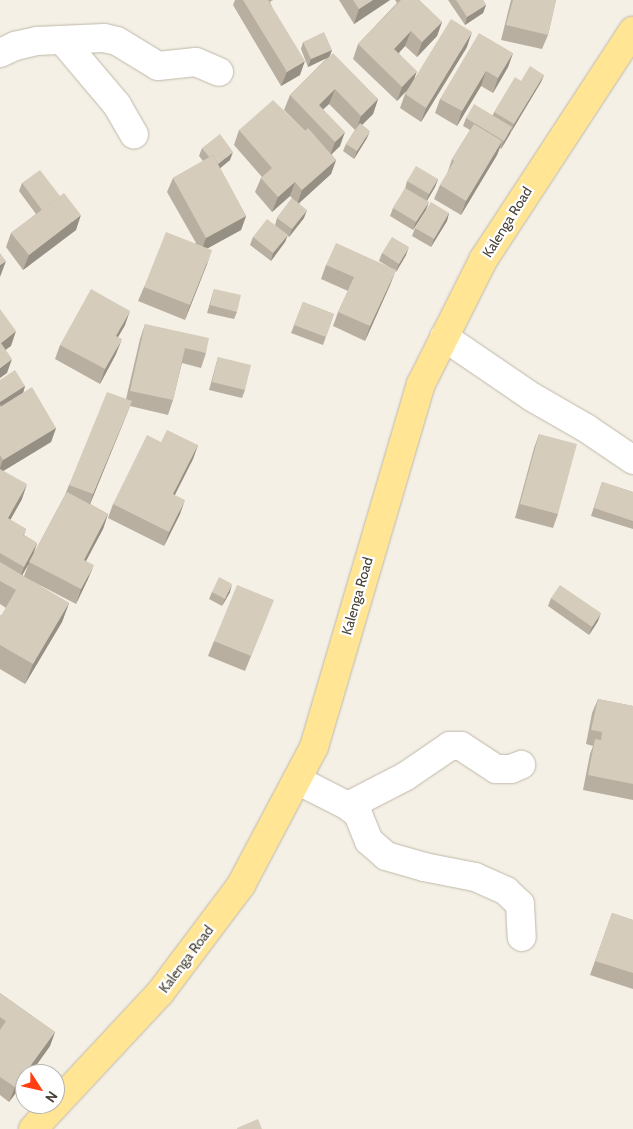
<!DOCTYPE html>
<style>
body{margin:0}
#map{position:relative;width:633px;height:1129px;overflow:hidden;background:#f4f0e6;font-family:Cabin,sans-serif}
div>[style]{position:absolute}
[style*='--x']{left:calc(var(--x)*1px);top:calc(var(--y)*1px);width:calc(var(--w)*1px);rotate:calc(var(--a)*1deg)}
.roads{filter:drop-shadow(0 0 1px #c0b8a8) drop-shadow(0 0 1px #c0b8a8)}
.minor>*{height:28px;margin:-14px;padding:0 14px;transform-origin:14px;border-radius:14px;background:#fff}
.major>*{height:28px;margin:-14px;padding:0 14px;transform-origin:14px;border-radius:14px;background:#ffe594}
.wall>*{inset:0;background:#b8afa1}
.shaded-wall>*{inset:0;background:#968f83}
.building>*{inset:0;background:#d6ccbb}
span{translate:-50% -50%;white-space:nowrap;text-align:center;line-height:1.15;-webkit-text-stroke:4.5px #fff;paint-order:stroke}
.street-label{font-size:14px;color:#474135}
.north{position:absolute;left:15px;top:1064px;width:50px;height:50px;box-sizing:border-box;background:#fff;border:1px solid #b5b3ae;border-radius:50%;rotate:125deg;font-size:14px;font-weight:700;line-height:20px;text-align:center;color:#474135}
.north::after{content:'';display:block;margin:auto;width:18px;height:22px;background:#ff3f12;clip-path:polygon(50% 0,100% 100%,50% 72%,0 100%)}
</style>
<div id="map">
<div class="roads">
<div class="minor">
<div style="--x:63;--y:41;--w:84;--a:49.8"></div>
<div style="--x:117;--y:105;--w:34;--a:60"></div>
<div style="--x:0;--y:53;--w:17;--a:-25"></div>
<div style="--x:15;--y:46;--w:23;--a:-13"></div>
<div style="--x:37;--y:41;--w:67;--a:-2.6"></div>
<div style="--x:104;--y:38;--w:13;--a:13"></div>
<div style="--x:117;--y:41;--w:48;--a:31.4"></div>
<div style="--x:158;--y:66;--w:38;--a:-6"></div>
<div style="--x:196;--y:62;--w:25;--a:23"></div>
<div style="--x:444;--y:337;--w:107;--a:34.3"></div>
<div style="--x:532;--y:397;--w:62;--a:29.9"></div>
<div style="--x:586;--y:428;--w:57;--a:34.2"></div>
<div style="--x:297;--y:780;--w:57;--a:27"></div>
<div style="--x:348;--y:806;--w:13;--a:39"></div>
<div style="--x:358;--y:814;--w:29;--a:68"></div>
<div style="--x:369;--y:841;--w:23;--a:41"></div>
<div style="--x:386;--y:856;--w:40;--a:16"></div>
<div style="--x:424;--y:867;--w:52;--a:11.1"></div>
<div style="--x:475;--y:877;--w:34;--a:24"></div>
<div style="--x:506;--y:891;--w:19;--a:43"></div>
<div style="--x:520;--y:904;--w:33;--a:87"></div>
<div style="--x:348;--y:806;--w:65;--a:-27.3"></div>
<div style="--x:406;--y:776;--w:53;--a:-34.3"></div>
<div style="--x:450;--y:746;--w:11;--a:0"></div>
<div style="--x:461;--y:746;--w:42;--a:33.3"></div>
<div style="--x:496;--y:769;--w:15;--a:0"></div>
<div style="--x:511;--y:769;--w:11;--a:-22"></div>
</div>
<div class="major">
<div style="--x:33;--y:1129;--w:186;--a:-47"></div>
<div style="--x:160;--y:993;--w:135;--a:-53.1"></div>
<div style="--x:241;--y:885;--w:156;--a:-62.1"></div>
<div style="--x:314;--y:747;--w:378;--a:-73.6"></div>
<div style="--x:421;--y:384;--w:139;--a:-63.4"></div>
<div style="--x:483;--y:260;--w:274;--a:-56.8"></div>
</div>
</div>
<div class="wall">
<div style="clip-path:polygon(235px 0,273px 0,270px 2px,300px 75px,281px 86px,233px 5px)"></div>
<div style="clip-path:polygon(339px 0,390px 0,354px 24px)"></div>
<div style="clip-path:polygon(395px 0,419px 0,442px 22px,437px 36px,417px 57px,405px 46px,399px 53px,415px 78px,467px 47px,421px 122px,400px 108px,406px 91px,397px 101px,353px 59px,358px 44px,397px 3px)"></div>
<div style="clip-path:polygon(448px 0,483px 0,486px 5px,483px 13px,465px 25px)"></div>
<div style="clip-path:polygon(511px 0,556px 0,548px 35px,542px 49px,501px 40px)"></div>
<div style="clip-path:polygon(303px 42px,332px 50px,330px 56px,378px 99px,373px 114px,362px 125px,367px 138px,354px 159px,343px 151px,346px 144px,355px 130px,329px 104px,323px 109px,340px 146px,331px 154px,336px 160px,331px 174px,299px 203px,304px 218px,289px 237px,287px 235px,285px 242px,271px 261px,250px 245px,253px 237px,275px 225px,277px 218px,292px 198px,290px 196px,272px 212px,255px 192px,261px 178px,262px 177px,234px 145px,239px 130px,305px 131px,284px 110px,290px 95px,327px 58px,308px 67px,301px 49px)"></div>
<div style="clip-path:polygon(513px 53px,508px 67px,493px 93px,481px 86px,457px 126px,435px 113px,440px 99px)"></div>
<div style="clip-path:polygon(544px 75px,541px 82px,501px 149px,500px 148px,497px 155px,461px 215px,434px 199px,440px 185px,447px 174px,452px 159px,470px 130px,463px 126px,466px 118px,493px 115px,494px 112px,521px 81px)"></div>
<div style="clip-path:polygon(202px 148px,230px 160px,220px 168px,246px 216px,241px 230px,208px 248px,207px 264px,185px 320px,138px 301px,144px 287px,196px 243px,167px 192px,173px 178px,203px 161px,199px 156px)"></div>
<div style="clip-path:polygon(438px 179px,435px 187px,427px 201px,426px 210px,413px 230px,390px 216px,393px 208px,405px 189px,407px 181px)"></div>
<div style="clip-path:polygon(22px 183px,60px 196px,76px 230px,23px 270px,6px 247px,11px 233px,36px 214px,19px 191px)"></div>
<div style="clip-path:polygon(449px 213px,447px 221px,431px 247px,412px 236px,415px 228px)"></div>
<div style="clip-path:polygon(382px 253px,406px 255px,396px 272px,395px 271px,390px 285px,365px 341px,333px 326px,338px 312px,348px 291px,321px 279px,326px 265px,389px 267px,379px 261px)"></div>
<div style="clip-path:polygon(214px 289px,237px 312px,234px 319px,207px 313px)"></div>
<div style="clip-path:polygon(303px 302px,334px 314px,323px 345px,291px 333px)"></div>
<div style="clip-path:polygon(evenodd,145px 324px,206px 353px,201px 368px,182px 363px,173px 400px,168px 415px,130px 406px,90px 504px,108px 514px,103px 529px,86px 561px,88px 579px,76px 604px,30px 580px,69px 603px,62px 622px,25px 684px,0 669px,0 615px,1px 616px,6px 608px,0 604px,0 380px,25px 386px,23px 393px,56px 428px,51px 442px,3px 471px,22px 499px,10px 520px,26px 529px,24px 535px,37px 543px,33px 555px,65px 495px,69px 485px,126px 399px,140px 339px,145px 324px,29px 563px,24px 576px,22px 575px,29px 563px)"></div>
<div style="clip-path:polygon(125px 325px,118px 337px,116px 354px,100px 384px,55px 359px,60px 345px)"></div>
<div style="clip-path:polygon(218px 357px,245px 390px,242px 398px,209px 390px)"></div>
<div style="clip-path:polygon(539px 434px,558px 514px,553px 528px,515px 518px,534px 448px)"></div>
<div style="clip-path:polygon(161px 442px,198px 445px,193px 459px,175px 495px,180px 514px,164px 546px,108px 518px,113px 504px)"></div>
<div style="clip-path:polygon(602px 482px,633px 492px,633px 529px,591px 516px)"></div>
<div style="clip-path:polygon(212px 592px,230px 592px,222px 606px,209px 599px)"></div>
<div style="clip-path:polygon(551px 598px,598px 621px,589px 635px,548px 606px)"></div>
<div style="clip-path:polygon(268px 614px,245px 671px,208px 656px,214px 641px)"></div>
<div style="clip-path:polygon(598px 699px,633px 706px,633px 800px,583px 790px,590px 754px,593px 746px,586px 744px,592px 713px)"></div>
<div style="clip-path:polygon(612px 913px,633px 920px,633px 989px,590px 975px)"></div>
<div style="clip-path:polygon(0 993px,55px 1032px,50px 1046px,30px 1074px,25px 1074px,25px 1081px,9px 1102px,0 1095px)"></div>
</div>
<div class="shaded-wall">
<div style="clip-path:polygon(373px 0,390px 0,354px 24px,359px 9px)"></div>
<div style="clip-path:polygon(486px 5px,483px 13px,465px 25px,467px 17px)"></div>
<div style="clip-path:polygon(442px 22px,437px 36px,417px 57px,422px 42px)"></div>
<div style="clip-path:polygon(411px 31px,405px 46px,389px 63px,394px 49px)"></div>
<div style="clip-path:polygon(472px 32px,467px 47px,421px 122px,426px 108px)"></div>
<div style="clip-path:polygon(332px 50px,329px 57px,308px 67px,311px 59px)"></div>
<div style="clip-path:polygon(513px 53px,508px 67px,493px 93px,498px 78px)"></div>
<div style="clip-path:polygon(305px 61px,300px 75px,281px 86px,287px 72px)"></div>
<div style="clip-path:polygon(417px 71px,412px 85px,397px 101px,402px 87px)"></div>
<div style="clip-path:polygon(486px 71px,481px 86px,457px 126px,462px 111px)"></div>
<div style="clip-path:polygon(544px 75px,541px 82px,511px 132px,514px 124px)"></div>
<div style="clip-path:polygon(335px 89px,329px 104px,313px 119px,319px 105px)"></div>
<div style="clip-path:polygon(378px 99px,373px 114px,356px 131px,361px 116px)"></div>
<div style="clip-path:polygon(512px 127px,510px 134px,501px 149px,504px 141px)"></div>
<div style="clip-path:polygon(370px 131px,367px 138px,354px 159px,357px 151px)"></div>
<div style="clip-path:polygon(345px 132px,340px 146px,330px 156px,335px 142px)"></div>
<div style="clip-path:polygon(502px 141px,497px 155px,461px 215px,466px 201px)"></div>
<div style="clip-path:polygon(233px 152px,230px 160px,213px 174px,216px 166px)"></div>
<div style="clip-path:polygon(336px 160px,331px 174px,297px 205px,302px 190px)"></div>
<div style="clip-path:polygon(438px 179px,435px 187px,426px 202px,429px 194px)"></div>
<div style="clip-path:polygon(295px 182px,290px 196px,272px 212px,278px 197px)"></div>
<div style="clip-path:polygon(429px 202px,426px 210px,413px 230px,416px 222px)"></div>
<div style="clip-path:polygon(307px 210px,304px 218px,289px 237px,292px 229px)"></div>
<div style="clip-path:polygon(449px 213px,447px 221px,431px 247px,434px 239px)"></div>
<div style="clip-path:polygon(81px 215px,76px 230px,23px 270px,29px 255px)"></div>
<div style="clip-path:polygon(246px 216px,241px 230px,201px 252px,206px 238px)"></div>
<div style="clip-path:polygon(288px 235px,285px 242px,271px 261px,273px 253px)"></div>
<div style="clip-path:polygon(409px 247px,406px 255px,396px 272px,399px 264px)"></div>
<div style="clip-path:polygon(212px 250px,207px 264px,185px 320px,190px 305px)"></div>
<div style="clip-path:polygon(6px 261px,0 277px,0 265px)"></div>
<div style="clip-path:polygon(396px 270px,390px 285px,365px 341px,370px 326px)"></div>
<div style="clip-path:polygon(130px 311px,125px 325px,110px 351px,116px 336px)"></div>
<div style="clip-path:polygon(16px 331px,11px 346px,0 354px,1px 343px)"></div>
<div style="clip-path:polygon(122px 339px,116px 354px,100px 384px,105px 369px)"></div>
<div style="clip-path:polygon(12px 359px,7px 373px,0 378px,0 368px)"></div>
<div style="clip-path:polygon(25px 386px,23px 393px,2px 407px,0 404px,0 402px)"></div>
<div style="clip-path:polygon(132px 401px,126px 416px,88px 509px,93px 494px)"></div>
<div style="clip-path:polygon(56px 428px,51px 442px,0 473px,0 468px,3px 460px)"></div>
<div style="clip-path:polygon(198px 445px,193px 459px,168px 508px,173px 494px)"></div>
<div style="clip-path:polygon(27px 484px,22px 499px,3px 533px,8px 518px)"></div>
<div style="clip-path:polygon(185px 500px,180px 514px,164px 546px,169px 532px)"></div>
<div style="clip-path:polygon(108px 514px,103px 529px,79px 574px,84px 560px)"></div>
<div style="clip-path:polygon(37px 543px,32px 558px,19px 581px,24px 567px)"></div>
<div style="clip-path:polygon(94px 565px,88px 579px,76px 604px,81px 589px)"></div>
<div style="clip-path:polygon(232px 584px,230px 592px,222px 606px,225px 599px)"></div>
<div style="clip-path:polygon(69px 603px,62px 622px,25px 684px,33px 664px)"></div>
<div style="clip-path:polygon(601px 613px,598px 621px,589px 635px,592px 627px)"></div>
<div style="clip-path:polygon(55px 1032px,50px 1046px,30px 1074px,25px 1074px,25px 1081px,9px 1102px,15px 1087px)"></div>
</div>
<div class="building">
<div style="clip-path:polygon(243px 0,268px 0,305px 61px,287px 72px)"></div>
<div style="clip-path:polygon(353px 0,373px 0,359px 9px)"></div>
<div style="clip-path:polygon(401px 0,419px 0,442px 22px,422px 42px,411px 31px,394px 49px,417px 71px,402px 87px,358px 44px)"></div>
<div style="clip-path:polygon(456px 0,483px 0,486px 5px,467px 17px)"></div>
<div style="clip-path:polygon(513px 0,556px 0,548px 35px,506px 25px)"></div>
<div style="clip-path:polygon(451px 19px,472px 32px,426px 108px,405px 94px)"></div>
<div style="clip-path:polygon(324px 32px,332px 50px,311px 59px,303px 42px)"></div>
<div style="clip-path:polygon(479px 33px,513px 53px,498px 78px,486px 71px,462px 111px,440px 99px)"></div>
<div style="clip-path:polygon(333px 53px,378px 99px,361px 116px,335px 89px,319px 105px,345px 132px,335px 142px,290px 95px)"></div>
<div style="clip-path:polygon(530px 66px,544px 75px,514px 124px,494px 112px,515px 77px,521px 81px)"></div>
<div style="clip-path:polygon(273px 100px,305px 131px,308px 128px,336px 160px,302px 190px,295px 182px,278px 197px,261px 178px,272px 168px,239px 130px)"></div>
<div style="clip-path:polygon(474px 104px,512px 127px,504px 141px,466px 118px)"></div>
<div style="clip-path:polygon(360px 123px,370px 131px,357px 151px,346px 144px)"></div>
<div style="clip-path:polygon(474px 124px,502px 141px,466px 201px,440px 185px,454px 161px,452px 159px)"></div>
<div style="clip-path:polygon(220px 134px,233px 152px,218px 164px,213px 155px,209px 157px,202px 148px)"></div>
<div style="clip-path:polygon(213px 155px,246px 216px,206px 238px,173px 178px)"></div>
<div style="clip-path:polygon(416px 166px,438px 179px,429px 194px,407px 181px)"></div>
<div style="clip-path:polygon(40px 170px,60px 196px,42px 210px,22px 183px)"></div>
<div style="clip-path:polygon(405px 188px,429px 202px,416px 222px,393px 208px)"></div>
<div style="clip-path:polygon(64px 193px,81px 215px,29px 255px,11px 233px)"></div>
<div style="clip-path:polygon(292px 198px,307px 210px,292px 229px,277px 218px)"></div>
<div style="clip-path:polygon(431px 202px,449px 213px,434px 239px,415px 228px)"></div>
<div style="clip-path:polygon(267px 219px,288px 235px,273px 253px,253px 237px)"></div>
<div style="clip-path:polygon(166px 232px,212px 250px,190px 305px,144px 287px)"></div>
<div style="clip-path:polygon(392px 237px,409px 247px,399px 264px,382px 253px)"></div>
<div style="clip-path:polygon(336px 243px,396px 270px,370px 326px,338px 312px,354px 277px,326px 265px)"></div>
<div style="clip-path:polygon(0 253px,6px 261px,0 265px)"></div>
<div style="clip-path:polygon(91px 289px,130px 311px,116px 336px,122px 339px,105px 369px,60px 345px)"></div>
<div style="clip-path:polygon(214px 289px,241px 295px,237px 312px,210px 305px)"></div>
<div style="clip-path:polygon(303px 302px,334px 314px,326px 337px,294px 325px)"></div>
<div style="clip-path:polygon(0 309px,16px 331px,1px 343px,12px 359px,0 368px)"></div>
<div style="clip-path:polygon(145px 324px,209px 338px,206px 353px,185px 348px,173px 400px,130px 391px)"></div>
<div style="clip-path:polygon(218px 357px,251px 365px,245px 390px,212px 382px)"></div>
<div style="clip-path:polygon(15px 370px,25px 386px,0 402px,0 380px)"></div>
<div style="clip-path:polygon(32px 387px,56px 428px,3px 460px,0 455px,0 407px)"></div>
<div style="clip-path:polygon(107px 392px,132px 401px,93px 494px,69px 485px)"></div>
<div style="clip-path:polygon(167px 430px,198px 445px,173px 494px,185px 500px,169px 532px,113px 504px,147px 435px,161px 442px)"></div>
<div style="clip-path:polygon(539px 434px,577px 444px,558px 514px,520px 504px)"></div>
<div style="clip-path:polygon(0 469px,27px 484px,8px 518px,26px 529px,23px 535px,37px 543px,24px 567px,0 553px)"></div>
<div style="clip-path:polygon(602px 482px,633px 492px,633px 521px,594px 508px)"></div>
<div style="clip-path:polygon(67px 492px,108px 514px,84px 560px,94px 565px,81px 589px,29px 562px)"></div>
<div style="clip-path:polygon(0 562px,69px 603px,33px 664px,0 645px,0 615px,1px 616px,16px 590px,0 581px)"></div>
<div style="clip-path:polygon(219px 577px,232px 584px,225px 599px,212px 592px)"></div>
<div style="clip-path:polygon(237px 585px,274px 600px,251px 656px,214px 641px)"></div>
<div style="clip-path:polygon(560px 585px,601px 613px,592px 627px,551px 598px)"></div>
<div style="clip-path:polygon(598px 699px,633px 706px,633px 784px,588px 775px,595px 739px,601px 740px,602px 732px,591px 730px)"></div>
<div style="clip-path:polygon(612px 913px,633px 920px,633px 973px,595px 961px)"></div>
<div style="clip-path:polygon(0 993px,55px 1032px,15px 1087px,0 1077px,0 1030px,6px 1021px,0 1017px)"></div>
<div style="clip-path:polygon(258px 1119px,262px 1129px,237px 1129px,237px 1128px)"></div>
</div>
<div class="street-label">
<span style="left:507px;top:222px;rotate:-58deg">Kalenga Road</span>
<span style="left:357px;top:596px;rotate:-74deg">Kalenga Road</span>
<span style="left:186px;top:959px;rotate:-53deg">Kalenga Road</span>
</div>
<div class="north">N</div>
</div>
